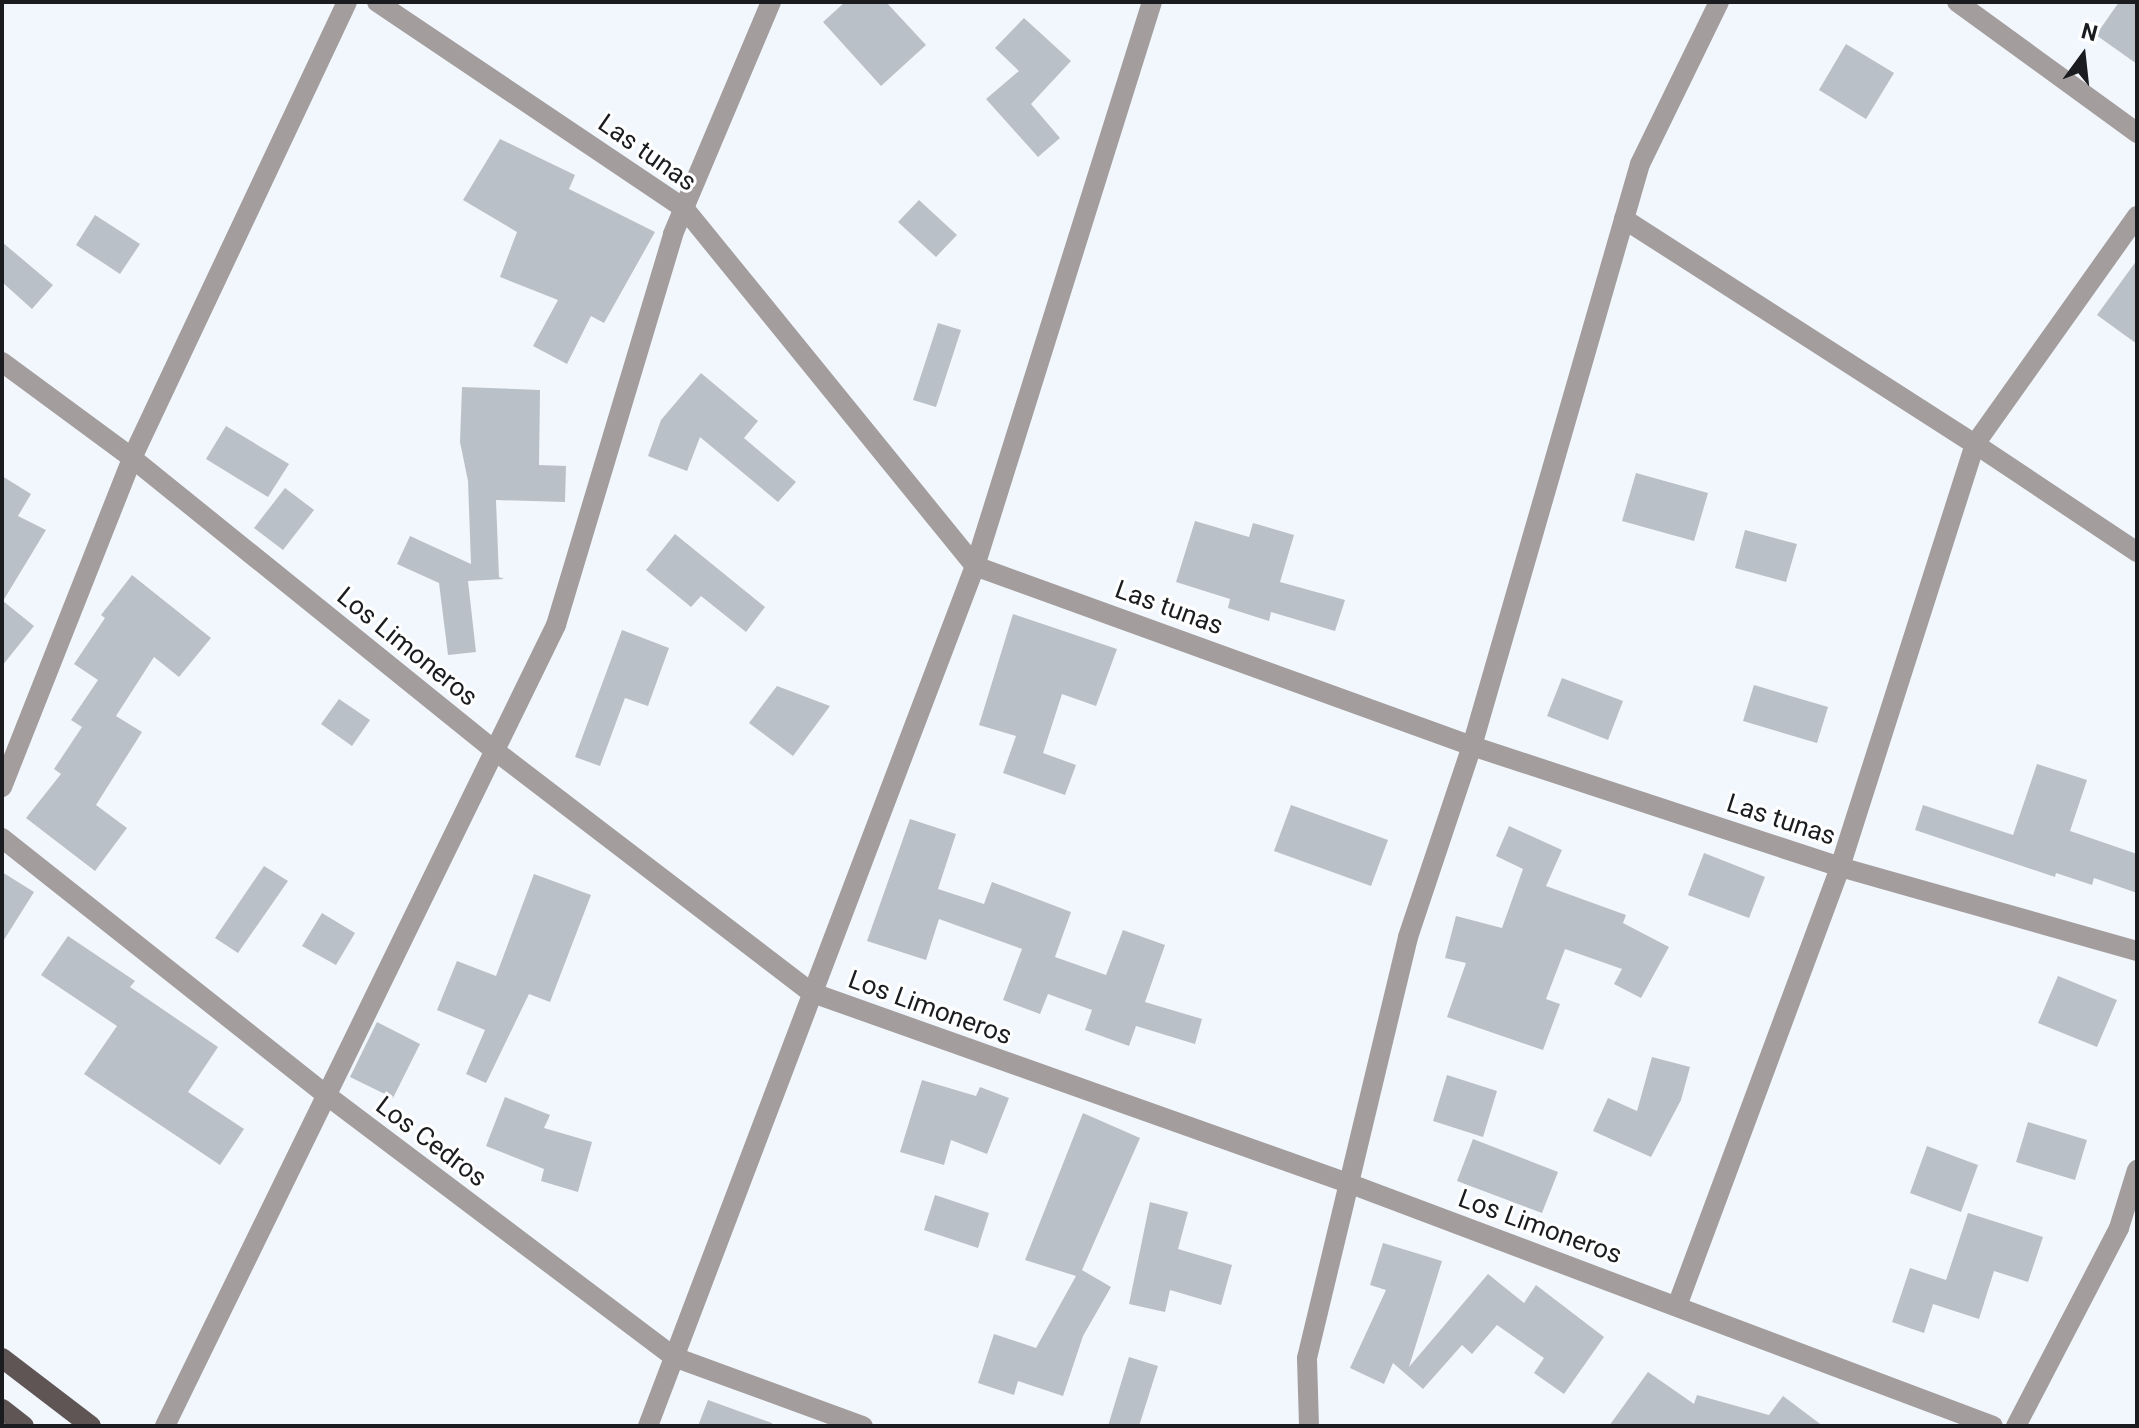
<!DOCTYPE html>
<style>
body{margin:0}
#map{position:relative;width:2139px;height:1428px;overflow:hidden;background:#f2f7fe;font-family:Roboto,sans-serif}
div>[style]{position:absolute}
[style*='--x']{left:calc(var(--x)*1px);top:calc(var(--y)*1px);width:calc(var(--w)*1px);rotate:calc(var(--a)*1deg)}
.building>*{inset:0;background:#b9c0c8}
.minor>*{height:20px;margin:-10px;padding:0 10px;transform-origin:10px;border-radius:10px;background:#a39e9d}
.major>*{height:20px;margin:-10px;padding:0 10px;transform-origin:10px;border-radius:10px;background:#5e5554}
span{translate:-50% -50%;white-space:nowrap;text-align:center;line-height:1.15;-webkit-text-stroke:6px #fff;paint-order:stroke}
.street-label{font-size:26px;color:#1a1c1f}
.frame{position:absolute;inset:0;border:4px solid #1a1c1f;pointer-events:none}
.north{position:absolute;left:2043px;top:16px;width:80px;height:80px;-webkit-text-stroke:6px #fff;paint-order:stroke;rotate:15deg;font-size:22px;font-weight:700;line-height:32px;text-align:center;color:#1a1c1f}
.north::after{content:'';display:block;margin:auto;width:28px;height:36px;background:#1a1c1f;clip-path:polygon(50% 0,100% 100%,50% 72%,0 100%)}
</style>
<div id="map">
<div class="building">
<div style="clip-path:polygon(845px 2px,886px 2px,926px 45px,881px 86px,823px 22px)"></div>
<div style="clip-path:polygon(2119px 2px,2137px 2px,2137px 64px,2096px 35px)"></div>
<div style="clip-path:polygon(1024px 18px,1071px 61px,1031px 104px,1060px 138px,1038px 157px,986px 99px,1019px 71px,995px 48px)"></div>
<div style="clip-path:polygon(1846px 44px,1894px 73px,1866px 119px,1819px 90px)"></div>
<div style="clip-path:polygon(500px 139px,575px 175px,569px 189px,655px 232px,604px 323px,591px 316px,567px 364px,533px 346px,558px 300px,500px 277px,517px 232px,463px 200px)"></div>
<div style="clip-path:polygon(919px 200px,957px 235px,936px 257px,898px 222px)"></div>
<div style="clip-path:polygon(95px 215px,140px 244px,120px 274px,76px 245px)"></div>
<div style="clip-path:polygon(2px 242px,53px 285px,32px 309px,2px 282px)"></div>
<div style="clip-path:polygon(2137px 260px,2137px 344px,2097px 315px)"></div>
<div style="clip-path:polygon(938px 323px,961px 330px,936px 407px,913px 400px)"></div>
<div style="clip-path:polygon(701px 373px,758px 421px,744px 438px,796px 482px,778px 502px,700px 437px,687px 471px,648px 456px,661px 420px)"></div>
<div style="clip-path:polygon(462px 387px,540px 390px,539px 465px,566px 466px,565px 502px,496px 500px,499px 577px,504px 579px,468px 581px,476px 652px,448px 655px,439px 583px,397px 564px,410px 536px,471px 564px,468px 481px,460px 442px)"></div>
<div style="clip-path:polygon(226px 426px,289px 464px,268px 497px,206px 459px)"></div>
<div style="clip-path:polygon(1636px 473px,1708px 493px,1694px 541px,1622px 521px)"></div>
<div style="clip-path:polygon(2px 476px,31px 494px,18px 516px,46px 530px,3px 601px,34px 626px,2px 666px)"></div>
<div style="clip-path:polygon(285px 488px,314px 510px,283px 550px,254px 528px)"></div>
<div style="clip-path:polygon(1195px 521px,1249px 537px,1253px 523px,1294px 535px,1280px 582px,1345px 600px,1335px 631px,1271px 612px,1269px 621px,1228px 608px,1230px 599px,1176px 582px)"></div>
<div style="clip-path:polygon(1745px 530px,1797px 544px,1786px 582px,1735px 568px)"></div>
<div style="clip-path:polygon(675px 534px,765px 607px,746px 632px,701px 596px,691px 607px,646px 570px)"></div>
<div style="clip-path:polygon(132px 575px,211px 638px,179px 677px,154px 657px,116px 716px,142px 732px,96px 805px,127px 828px,95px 871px,26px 818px,61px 774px,54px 769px,82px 727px,71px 720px,98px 680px,74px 664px,105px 618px,101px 615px)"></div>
<div style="clip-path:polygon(1013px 614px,1117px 649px,1096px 706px,1062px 694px,1043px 753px,1076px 765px,1065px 795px,1003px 773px,1016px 736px,979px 725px)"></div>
<div style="clip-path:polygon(622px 630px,669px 648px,648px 706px,625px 698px,600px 766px,575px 757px)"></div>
<div style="clip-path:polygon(1562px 678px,1623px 701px,1608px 740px,1547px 716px)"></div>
<div style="clip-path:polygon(1754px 685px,1828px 707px,1817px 743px,1743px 721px)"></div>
<div style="clip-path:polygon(777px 686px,830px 706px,793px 756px,749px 723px)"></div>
<div style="clip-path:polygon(339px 699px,370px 720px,352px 746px,321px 724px)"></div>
<div style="clip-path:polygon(2037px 764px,2087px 780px,2070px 831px,2137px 854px,2137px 893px,2094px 878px,2092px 885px,2056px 873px,2055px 877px,1915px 830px,1923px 805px,2013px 835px)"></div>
<div style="clip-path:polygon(1291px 805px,1388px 840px,1371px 886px,1274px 851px)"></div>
<div style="clip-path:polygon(910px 819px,956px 834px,938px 889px,984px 904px,992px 882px,1071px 912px,1055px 957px,1106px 975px,1123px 930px,1165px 945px,1145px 1002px,1202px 1019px,1195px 1044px,1136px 1026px,1129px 1046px,1085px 1030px,1092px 1010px,1048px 994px,1040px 1014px,1003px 1000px,1022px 949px,939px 919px,926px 960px,867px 941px)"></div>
<div style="clip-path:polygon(1509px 826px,1562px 850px,1546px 886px,1626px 915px,1623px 923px,1669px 947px,1641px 998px,1614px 984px,1622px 969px,1565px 949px,1546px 999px,1560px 1004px,1543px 1050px,1447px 1017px,1466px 963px,1445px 958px,1456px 916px,1502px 928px,1523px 869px,1496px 856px)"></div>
<div style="clip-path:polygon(1704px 853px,1765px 877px,1749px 918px,1688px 895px)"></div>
<div style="clip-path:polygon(264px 866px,288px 881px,238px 953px,215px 938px)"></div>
<div style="clip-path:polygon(2px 872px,34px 892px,2px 943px)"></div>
<div style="clip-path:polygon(534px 874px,591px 895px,550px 1002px,529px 994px,486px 1083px,466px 1074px,485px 1030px,437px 1010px,457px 961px,496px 976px)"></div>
<div style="clip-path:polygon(322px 913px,355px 933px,336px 965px,302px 946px)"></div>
<div style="clip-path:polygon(68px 936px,135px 981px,130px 987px,218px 1047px,188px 1092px,244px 1129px,220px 1165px,84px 1074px,117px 1026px,41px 975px)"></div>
<div style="clip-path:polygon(2058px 976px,2117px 1000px,2097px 1047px,2038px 1023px)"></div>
<div style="clip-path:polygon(377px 1022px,420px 1044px,393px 1098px,350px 1077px)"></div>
<div style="clip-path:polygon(1652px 1057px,1690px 1067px,1681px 1100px,1651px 1157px,1593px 1131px,1608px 1098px,1637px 1111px)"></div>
<div style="clip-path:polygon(1447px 1075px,1497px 1091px,1483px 1137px,1433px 1121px)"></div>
<div style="clip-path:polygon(922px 1080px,976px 1096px,980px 1087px,1009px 1098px,987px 1154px,951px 1140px,944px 1165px,900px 1152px)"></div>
<div style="clip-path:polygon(505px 1097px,550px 1115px,544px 1128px,592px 1142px,578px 1192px,541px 1181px,544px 1169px,486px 1146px)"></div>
<div style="clip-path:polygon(1083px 1113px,1140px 1138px,1082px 1270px,1111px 1287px,1083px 1336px,1063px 1396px,1018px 1381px,1014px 1395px,978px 1383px,994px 1334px,1036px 1348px,1076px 1276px,1025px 1260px)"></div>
<div style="clip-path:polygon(2028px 1122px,2087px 1140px,2075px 1180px,2016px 1162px)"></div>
<div style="clip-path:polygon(1473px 1139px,1558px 1172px,1542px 1213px,1457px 1181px)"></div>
<div style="clip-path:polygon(1927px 1146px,1978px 1165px,1961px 1212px,1910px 1193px)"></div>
<div style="clip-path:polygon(935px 1195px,989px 1213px,978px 1248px,924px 1230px)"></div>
<div style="clip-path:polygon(1150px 1202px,1188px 1212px,1178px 1249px,1232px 1265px,1221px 1305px,1170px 1290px,1165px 1312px,1129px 1304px)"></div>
<div style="clip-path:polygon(1968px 1213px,2043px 1237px,2028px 1282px,1994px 1271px,1979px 1319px,1933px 1304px,1924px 1333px,1892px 1322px,1910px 1268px,1946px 1280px)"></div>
<div style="clip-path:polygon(1383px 1243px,1442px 1261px,1409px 1367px,1488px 1274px,1524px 1303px,1536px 1285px,1604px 1337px,1564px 1394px,1534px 1373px,1544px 1358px,1497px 1325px,1472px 1354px,1462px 1345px,1423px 1389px,1393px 1363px,1384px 1384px,1350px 1368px,1386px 1290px,1370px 1285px)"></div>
<div style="clip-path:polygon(1129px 1357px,1158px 1366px,1139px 1426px,1108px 1426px)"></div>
<div style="clip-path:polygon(1648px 1372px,1694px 1404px,1697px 1395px,1769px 1415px,1783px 1396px,1823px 1426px,1609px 1426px)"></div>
<div style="clip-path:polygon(708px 1400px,772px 1423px,772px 1426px,698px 1426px)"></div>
</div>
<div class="minor">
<div style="--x:377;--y:2;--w:370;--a:33.9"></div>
<div style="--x:684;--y:208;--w:461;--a:50.9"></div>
<div style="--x:975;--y:566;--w:529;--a:19.91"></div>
<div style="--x:1472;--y:746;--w:387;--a:18.2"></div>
<div style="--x:1840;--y:867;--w:309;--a:15.8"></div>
<div style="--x:1957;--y:2;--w:223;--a:36"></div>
<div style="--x:1624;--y:219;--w:417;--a:32.7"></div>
<div style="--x:1975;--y:444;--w:280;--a:-54.6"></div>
<div style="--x:2;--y:362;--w:162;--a:36.4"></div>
<div style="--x:132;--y:458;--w:465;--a:38.9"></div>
<div style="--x:494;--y:750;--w:398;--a:37.4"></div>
<div style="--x:810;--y:992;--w:571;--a:19.55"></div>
<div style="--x:1348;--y:1183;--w:689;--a:20.64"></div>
<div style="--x:2;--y:787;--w:354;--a:-68.4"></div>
<div style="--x:132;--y:458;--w:504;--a:-64.76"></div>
<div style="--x:2;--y:838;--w:417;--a:38.4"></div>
<div style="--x:329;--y:1097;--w:432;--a:37"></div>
<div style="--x:674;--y:1357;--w:201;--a:20.1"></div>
<div style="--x:1677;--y:1306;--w:468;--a:-69.6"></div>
<div style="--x:1840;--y:867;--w:444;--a:-72.3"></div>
<div style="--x:1975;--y:444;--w:195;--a:33.7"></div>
<div style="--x:165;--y:1426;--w:891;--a:-63.98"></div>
<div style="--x:556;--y:625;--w:408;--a:-73.3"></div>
<div style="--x:673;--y:234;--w:252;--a:-67.1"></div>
<div style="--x:648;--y:1426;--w:920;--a:-69.18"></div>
<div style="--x:975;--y:566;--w:591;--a:-72.58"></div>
<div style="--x:1309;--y:1426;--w:68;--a:-91.7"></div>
<div style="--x:1307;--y:1358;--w:433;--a:-76.5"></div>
<div style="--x:1408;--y:937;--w:201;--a:-71.5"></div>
<div style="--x:1472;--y:746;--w:606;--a:-73.9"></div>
<div style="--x:1640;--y:164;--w:180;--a:-64"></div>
<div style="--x:2016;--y:1426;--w:223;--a:-62.5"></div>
<div style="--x:2119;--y:1228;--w:61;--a:-72.8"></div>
</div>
<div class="major">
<div style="--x:2;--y:1358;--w:112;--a:37.4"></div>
<div style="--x:2;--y:1409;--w:28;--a:38"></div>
</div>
<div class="street-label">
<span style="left:647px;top:153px;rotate:35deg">Las tunas</span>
<span style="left:1169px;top:608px;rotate:20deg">Las tunas</span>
<span style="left:407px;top:647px;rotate:39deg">Los Limoneros</span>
<span style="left:1781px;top:820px;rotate:18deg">Las tunas</span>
<span style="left:930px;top:1008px;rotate:20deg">Los Limoneros</span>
<span style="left:431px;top:1142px;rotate:37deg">Los Cedros</span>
<span style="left:1540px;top:1227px;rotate:20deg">Los Limoneros</span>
</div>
<div class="frame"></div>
<div class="north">N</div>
</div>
